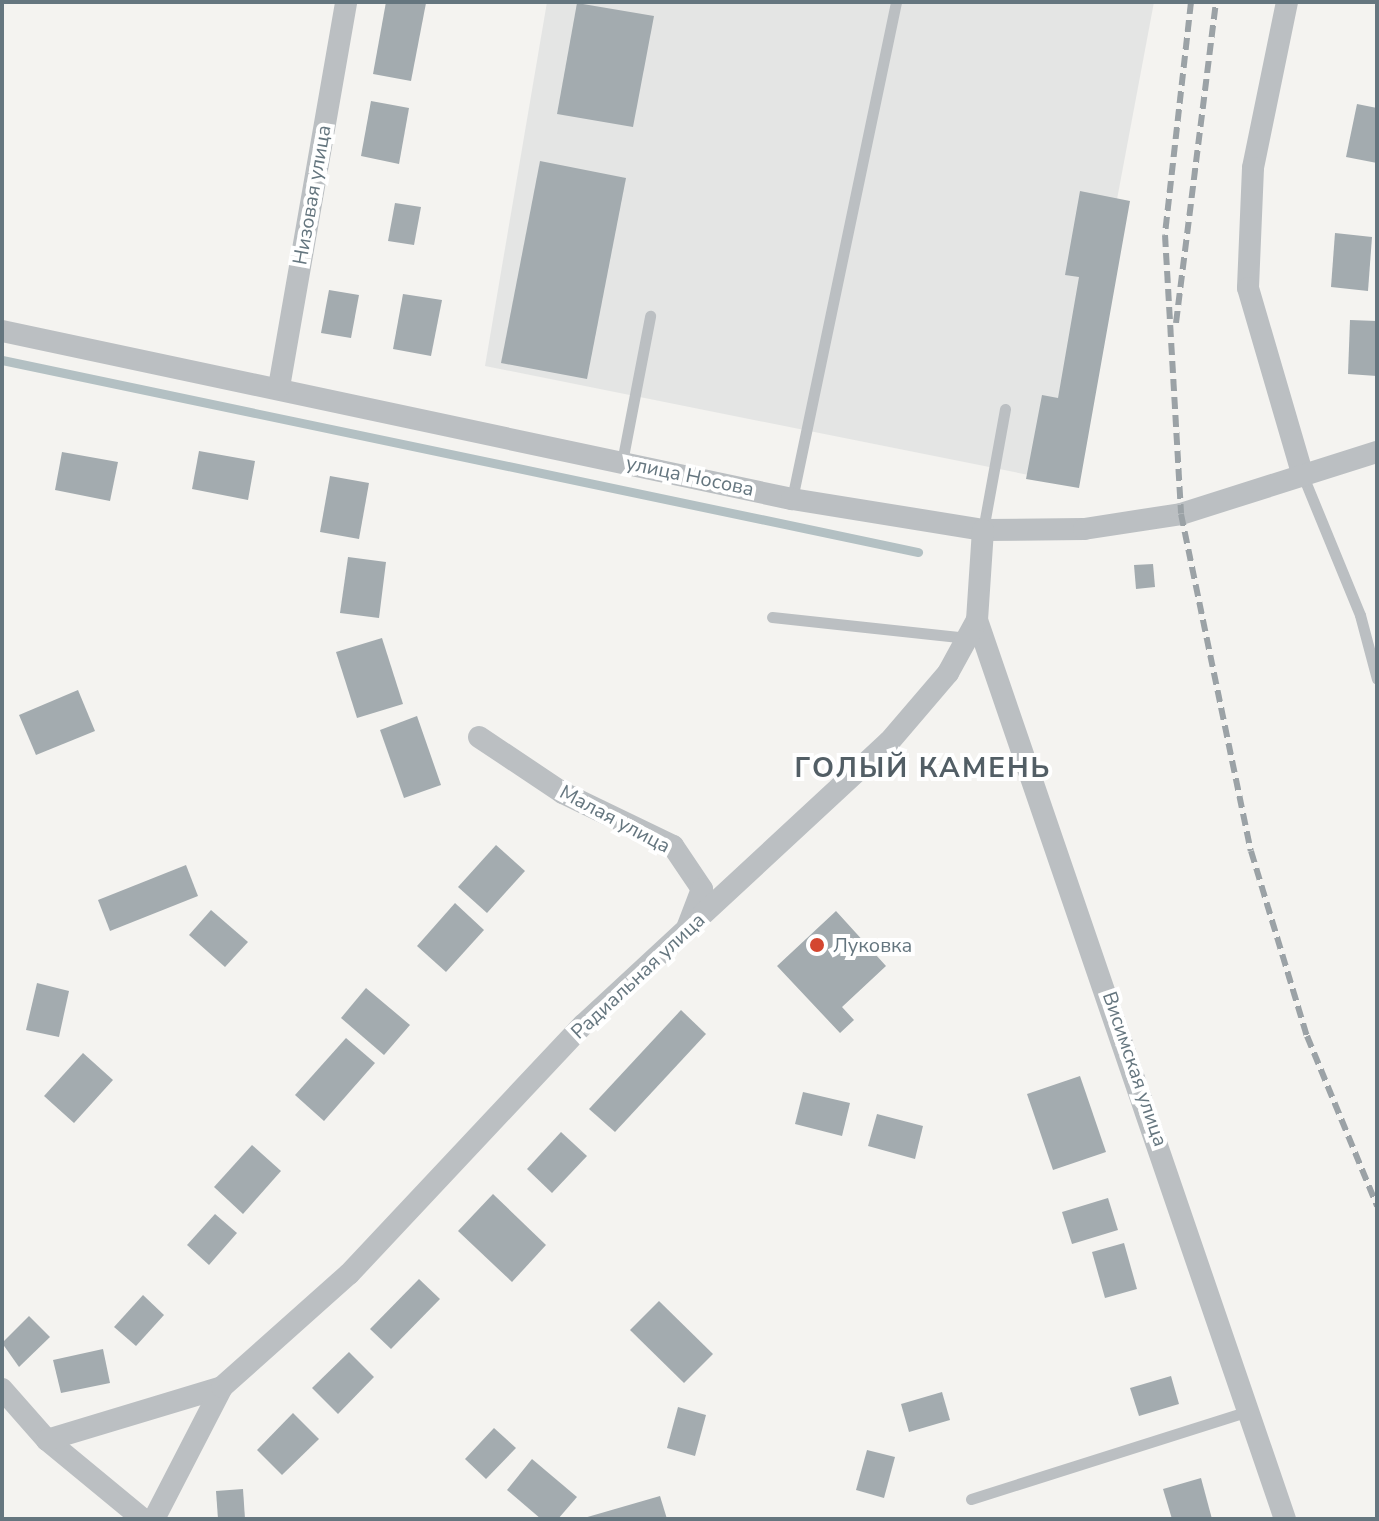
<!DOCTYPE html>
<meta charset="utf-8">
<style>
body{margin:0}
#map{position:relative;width:1379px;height:1521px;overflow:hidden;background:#f4f3f0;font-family:"Nunito Sans",sans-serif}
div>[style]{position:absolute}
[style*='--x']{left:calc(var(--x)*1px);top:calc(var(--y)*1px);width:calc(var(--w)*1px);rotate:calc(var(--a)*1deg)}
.built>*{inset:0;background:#e4e5e4}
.stream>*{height:9px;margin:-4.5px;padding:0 4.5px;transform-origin:4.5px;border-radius:4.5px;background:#b3c0c3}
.building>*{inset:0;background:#a3abaf}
.lane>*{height:11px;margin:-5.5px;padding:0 5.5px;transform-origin:5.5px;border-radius:5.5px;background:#bbbfc2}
.street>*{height:22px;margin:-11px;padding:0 11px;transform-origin:11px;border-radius:11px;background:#bbbfc2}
.rail>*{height:6px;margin-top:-3px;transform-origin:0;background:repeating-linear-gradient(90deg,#9ba2a6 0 12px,transparent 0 18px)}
.dots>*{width:22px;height:22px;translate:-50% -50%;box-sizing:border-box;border:4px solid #fff;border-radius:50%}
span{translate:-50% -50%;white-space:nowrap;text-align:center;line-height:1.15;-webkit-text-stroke:8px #fff;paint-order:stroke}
.street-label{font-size:20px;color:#65767f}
.poi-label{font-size:20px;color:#65767f}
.left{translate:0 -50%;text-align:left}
.district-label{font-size:28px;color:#525e65;font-weight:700;letter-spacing:2px}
.frame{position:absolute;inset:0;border:4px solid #65767f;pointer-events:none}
</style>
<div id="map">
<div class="built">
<div style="clip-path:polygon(547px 2px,1154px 2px,1064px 482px,485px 366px)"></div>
</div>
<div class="stream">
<div style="--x:2;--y:360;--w:936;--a:11.84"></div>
</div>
<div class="building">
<div style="clip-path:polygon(386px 2px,426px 3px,411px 81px,373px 74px)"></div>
<div style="clip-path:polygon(577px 3px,654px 16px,633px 127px,557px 114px)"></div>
<div style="clip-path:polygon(371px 101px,409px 108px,399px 164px,361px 156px)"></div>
<div style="clip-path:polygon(1357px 104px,1377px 108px,1377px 163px,1346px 157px)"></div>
<div style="clip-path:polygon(540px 161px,626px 178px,587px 379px,501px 363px)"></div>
<div style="clip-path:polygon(1080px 191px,1130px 201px,1079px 488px,1026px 479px,1042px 395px,1058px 398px,1079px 277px,1065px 275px)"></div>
<div style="clip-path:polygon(395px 203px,421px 207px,414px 245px,388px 241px)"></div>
<div style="clip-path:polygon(1335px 233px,1372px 237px,1368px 291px,1331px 287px)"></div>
<div style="clip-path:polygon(329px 290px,359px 295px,351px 338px,321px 333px)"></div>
<div style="clip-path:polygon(403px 294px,442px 300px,431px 356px,393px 349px)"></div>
<div style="clip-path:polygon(1350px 320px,1377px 321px,1377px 376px,1348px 374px)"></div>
<div style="clip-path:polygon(199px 451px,255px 461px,248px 500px,192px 489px)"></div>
<div style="clip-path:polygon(62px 452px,118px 462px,110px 501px,55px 490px)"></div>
<div style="clip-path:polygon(330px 476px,369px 483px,359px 539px,320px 532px)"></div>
<div style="clip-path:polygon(348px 557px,386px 562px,379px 618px,340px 613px)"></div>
<div style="clip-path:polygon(1153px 564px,1155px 587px,1136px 589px,1134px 565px)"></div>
<div style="clip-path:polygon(382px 638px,403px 704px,357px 718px,336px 652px)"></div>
<div style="clip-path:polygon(78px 690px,95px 731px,36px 755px,19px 715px)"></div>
<div style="clip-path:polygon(417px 716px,441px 785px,404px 798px,380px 730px)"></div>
<div style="clip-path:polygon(496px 845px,525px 871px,487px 913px,458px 887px)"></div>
<div style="clip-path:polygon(186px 865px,198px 896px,110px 931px,98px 900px)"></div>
<div style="clip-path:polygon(455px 903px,484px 930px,446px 972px,417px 946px)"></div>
<div style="clip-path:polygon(211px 910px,248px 942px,225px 967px,189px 935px)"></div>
<div style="clip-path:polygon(836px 911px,886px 966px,842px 1007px,854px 1020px,840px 1033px,777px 966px)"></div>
<div style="clip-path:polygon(37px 983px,69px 991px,59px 1037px,26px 1030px)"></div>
<div style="clip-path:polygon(366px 988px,410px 1025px,384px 1055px,341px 1018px)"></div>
<div style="clip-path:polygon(681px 1010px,706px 1034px,615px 1132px,589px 1109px)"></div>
<div style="clip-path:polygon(346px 1038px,375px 1063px,324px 1121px,295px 1095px)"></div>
<div style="clip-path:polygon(83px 1053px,113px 1080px,74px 1123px,44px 1096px)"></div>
<div style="clip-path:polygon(1080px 1076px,1106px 1152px,1053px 1170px,1027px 1094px)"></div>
<div style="clip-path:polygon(803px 1092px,850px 1103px,842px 1136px,795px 1124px)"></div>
<div style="clip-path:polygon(877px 1114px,923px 1126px,915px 1159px,868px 1146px)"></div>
<div style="clip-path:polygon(561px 1132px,587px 1156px,552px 1193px,527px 1169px)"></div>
<div style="clip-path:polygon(252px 1145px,281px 1171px,243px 1214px,214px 1187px)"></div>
<div style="clip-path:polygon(493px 1194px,546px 1245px,512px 1282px,458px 1231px)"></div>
<div style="clip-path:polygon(1108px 1198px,1118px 1230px,1072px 1244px,1062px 1212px)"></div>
<div style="clip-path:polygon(215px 1214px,237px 1233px,209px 1265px,187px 1245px)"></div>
<div style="clip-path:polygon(1124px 1243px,1137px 1289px,1105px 1298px,1092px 1252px)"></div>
<div style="clip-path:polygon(419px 1279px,440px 1299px,391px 1349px,370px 1329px)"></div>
<div style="clip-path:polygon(143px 1295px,164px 1315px,136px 1346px,114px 1327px)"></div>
<div style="clip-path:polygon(659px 1301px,713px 1354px,684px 1383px,630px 1330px)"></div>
<div style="clip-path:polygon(29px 1316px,50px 1337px,19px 1367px,2px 1343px)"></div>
<div style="clip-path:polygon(103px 1349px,110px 1383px,61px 1393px,53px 1360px)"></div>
<div style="clip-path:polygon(349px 1352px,374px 1377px,338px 1414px,312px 1388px)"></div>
<div style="clip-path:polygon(1171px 1376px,1179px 1404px,1139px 1416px,1130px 1388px)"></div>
<div style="clip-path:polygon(942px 1392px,950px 1420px,909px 1432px,901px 1404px)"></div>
<div style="clip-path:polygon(678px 1407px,706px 1415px,695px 1456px,667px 1448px)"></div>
<div style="clip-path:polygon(293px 1413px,319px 1439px,282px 1475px,257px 1450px)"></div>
<div style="clip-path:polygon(494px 1428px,516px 1448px,486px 1479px,465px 1459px)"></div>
<div style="clip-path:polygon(867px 1450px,895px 1457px,884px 1498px,856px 1490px)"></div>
<div style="clip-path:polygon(532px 1459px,577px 1497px,558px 1519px,541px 1519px,507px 1490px)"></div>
<div style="clip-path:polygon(1201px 1478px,1212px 1519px,1172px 1519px,1163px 1489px)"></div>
<div style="clip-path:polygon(243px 1489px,245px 1519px,218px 1519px,216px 1491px)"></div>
<div style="clip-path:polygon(660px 1496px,667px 1519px,584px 1519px,584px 1518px)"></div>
</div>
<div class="lane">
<div style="--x:622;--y:462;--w:149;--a:-79.1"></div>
<div style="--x:1303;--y:476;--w:150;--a:67.7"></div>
<div style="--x:1360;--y:615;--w:66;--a:75.1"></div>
<div style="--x:792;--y:499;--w:508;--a:-78.18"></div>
<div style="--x:983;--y:530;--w:123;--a:-79.7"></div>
<div style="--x:772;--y:617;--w:197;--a:6.1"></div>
<div style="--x:971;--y:1499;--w:292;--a:-17.6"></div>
</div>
<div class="street">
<div style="--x:1287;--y:2;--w:169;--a:101.6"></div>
<div style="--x:1253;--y:168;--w:120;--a:92.4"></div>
<div style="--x:1248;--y:288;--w:196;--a:73.7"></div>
<div style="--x:2;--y:331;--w:808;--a:12.01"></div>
<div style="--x:792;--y:499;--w:193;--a:9.2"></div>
<div style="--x:983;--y:530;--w:101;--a:-0.6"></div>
<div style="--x:1084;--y:529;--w:98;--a:-8.8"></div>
<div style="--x:1181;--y:514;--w:206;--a:-17.6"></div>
<div style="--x:279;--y:387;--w:391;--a:-80.1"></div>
<div style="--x:977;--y:620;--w:950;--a:71.09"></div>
<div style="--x:479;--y:737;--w:101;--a:33.7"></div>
<div style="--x:563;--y:793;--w:122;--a:25.7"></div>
<div style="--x:673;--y:846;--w:52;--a:56"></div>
<div style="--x:702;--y:889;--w:40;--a:111"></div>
<div style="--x:2;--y:1389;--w:68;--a:48.6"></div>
<div style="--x:47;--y:1440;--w:124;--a:39.5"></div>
<div style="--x:47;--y:1440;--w:183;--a:-16.8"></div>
<div style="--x:154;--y:1519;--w:148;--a:-62.7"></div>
<div style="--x:222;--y:1387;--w:170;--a:-41.7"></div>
<div style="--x:349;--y:1274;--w:342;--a:-46.8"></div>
<div style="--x:583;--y:1025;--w:417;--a:-42.8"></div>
<div style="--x:889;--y:742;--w:91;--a:-49.5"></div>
<div style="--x:948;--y:673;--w:60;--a:-61.3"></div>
<div style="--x:977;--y:620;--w:90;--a:-86.2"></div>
</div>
<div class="rail">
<div style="--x:1191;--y:2;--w:234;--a:96.4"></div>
<div style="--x:1165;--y:235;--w:279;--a:86.7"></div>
<div style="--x:1181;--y:514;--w:344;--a:78.3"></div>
<div style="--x:1251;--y:851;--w:193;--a:73.2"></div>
<div style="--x:1307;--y:1036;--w:184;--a:67.6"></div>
<div style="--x:1176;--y:323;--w:323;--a:-82.9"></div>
</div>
<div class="dots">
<div style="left:817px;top:945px;background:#d44630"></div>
</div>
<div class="street-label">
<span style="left:312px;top:195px;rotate:-80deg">Низовая улица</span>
<span style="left:690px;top:476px;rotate:12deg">улица Носова</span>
<span style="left:615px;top:819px;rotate:28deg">Малая улица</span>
<span style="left:638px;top:976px;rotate:-43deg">Радиальная улица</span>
<span style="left:1135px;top:1069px;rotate:71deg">Висимская улица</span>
</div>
<div class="poi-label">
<span class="left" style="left:833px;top:945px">Луковка</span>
</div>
<div class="district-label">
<span style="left:923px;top:768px">ГОЛЫЙ КАМЕНЬ</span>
</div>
<div class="frame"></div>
</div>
